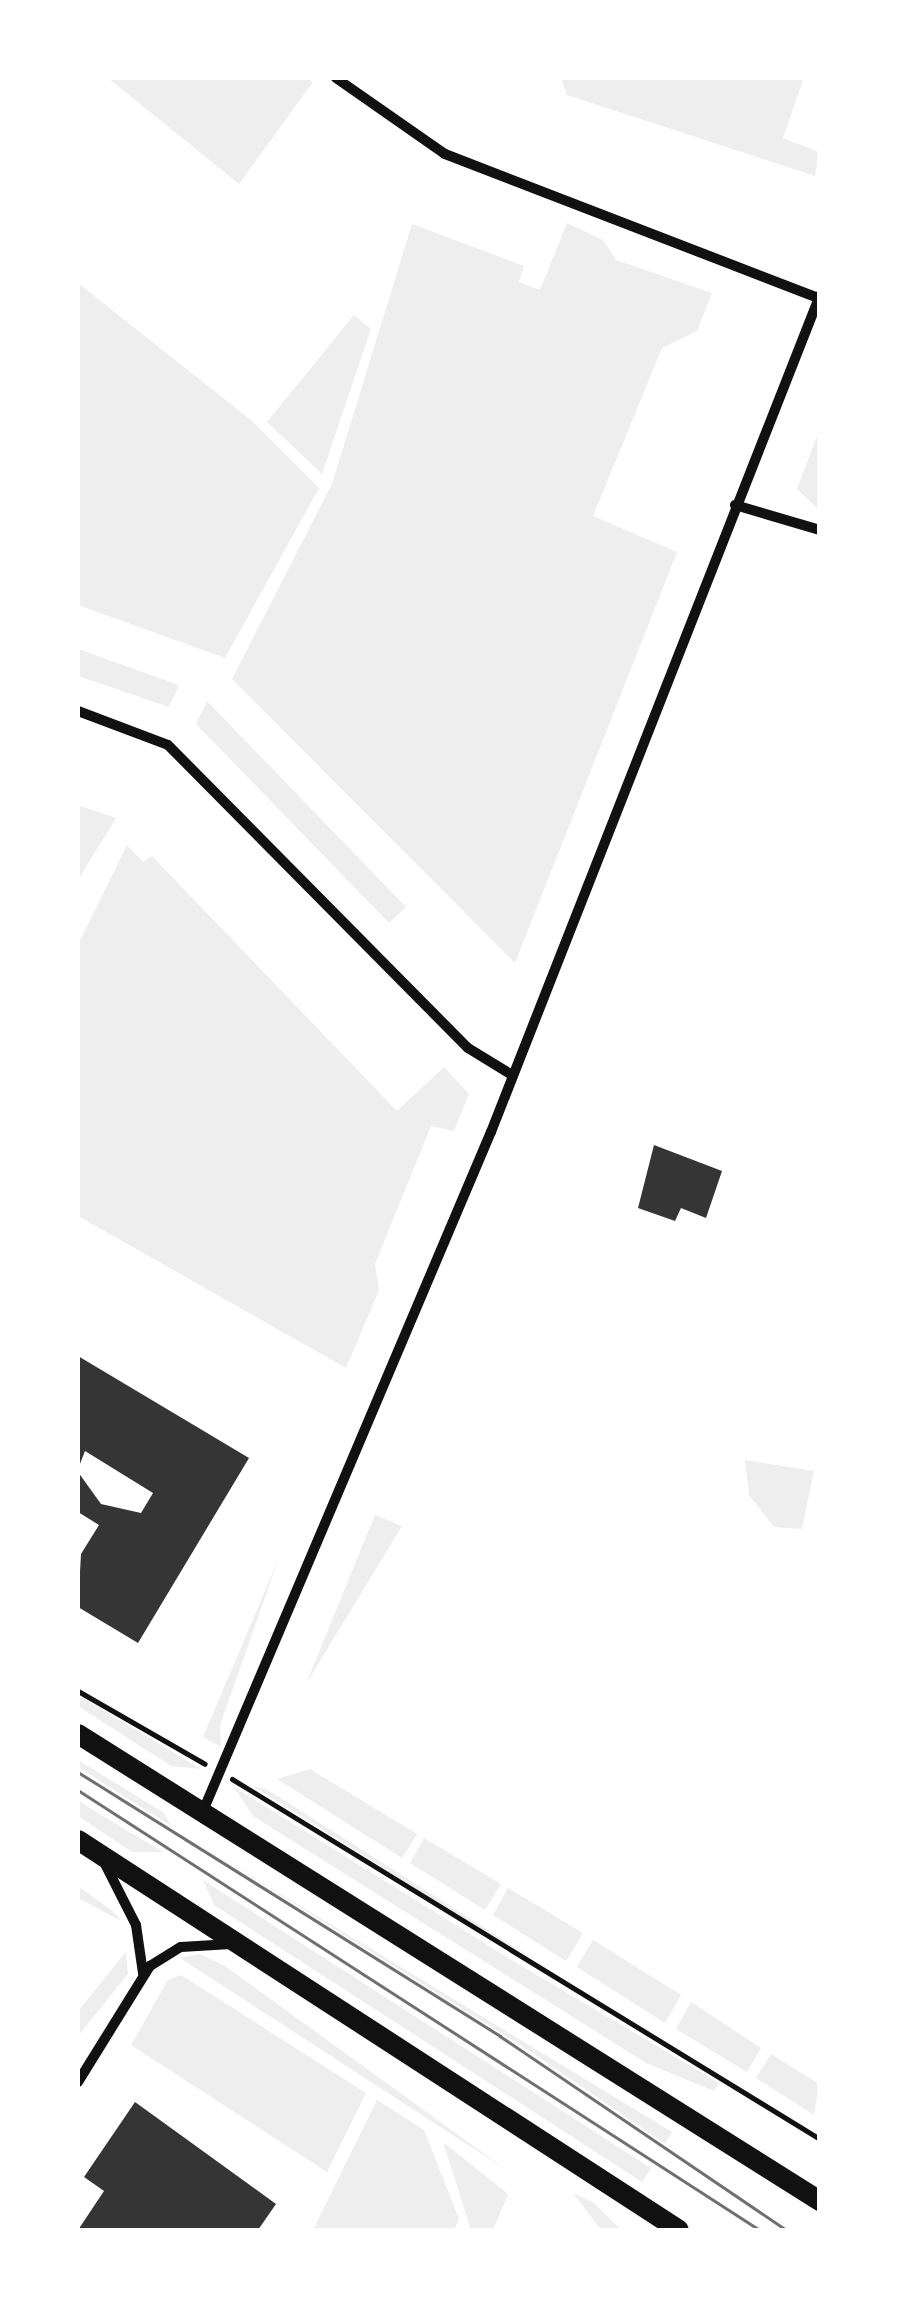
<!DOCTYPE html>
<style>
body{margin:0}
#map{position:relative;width:897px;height:2308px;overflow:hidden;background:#fff;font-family:"Golos Text",sans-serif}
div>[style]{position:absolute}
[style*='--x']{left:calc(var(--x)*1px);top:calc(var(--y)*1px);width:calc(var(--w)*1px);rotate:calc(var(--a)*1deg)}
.green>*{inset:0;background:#eee}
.building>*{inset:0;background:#353535}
.path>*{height:5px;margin:-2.5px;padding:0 2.5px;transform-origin:2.5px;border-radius:2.5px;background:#111}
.minor>*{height:10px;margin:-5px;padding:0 5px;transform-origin:5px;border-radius:5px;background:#111}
.secondary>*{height:20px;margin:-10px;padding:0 10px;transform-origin:10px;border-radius:10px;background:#111}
.tram>*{height:2.5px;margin:-1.25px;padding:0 1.25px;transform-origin:1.25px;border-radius:1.25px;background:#707070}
span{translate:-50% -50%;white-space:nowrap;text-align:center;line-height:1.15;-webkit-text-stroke:10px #fff;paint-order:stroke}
.frame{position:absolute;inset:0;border:80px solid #fff;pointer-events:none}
</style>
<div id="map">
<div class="green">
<div style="clip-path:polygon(108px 78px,307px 78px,313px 82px,239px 184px)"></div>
<div style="clip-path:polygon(561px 78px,803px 80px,783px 138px,819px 152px,815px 176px,567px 95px)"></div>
<div style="clip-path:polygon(567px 223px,603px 240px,616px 260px,712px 293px,697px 331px,662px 348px,593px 516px,677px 552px,515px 963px,232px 679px,332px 484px,412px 224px,524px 266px,519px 282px,540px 290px)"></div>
<div style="clip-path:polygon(78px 283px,252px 421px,319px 488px,225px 658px,78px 605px)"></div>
<div style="clip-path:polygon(354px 315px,371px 329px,322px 474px,267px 422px)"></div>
<div style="clip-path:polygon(819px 431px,819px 510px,797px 489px)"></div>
<div style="clip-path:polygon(78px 649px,179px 685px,169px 707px,78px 676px)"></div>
<div style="clip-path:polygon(207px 701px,406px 907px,389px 923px,196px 724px)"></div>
<div style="clip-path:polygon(78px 805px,116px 818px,78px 880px)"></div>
<div style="clip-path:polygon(127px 845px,143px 862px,152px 856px,397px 1111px,444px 1067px,469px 1094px,454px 1131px,431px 1126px,375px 1264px,379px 1290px,346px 1368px,78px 1216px,78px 945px)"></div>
<div style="clip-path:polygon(745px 1460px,814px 1471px,802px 1529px,774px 1527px,749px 1495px)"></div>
<div style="clip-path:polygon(375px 1515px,402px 1526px,306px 1684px)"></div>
<div style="clip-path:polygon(279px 1558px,220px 1725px,221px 1747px,203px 1737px)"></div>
<div style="clip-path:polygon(78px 1695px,201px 1769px,171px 1766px,78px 1706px)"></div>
<div style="clip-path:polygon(78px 1760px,164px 1813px,171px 1826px,78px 1767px)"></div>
<div style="clip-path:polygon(310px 1769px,417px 1834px,402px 1858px,277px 1779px)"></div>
<div style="clip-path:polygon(253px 1786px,268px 1790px,540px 1963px,470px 1923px)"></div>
<div style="clip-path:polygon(234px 1787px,510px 1959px,719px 2083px,714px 2091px,646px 2063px,253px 1816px)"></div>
<div style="clip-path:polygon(78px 1800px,96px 1812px,163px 1852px,132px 1852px,78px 1816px)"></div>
<div style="clip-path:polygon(424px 1838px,501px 1884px,485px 1910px,410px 1863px)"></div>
<div style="clip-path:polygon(225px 1860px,672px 2132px,665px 2144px,534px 2054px)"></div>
<div style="clip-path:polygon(203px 1880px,651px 2168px,642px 2182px,214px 1905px)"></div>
<div style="clip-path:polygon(78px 1886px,114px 1912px,121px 1921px,78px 1898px)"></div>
<div style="clip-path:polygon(508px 1888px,583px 1933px,566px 1961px,493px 1915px)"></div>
<div style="clip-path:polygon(593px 1940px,681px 1995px,665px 2023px,577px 1967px)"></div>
<div style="clip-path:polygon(126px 1952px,128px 1974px,78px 2036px,78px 2011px)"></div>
<div style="clip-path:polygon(200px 1954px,225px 1966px,508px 2171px,180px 1958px)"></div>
<div style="clip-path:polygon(181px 1975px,366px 2093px,327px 2172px,131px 2045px,168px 1980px)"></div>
<div style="clip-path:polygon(691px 2002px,761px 2048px,747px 2072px,676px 2029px)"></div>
<div style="clip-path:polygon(771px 2054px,819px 2084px,814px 2115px,756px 2078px)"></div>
<div style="clip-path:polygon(377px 2100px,424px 2130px,459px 2219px,454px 2230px,313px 2230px)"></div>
<div style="clip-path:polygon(443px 2142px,508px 2194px,493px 2230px,471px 2230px)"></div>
<div style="clip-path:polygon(573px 2193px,594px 2203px,621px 2230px,601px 2230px)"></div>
</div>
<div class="building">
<div style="clip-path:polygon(654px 1145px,722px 1171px,706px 1218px,681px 1208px,675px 1221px,638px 1208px)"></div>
<div style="clip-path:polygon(78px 1356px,249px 1458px,138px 1643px,78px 1607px,81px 1554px,99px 1525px,78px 1512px,78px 1472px,101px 1504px,141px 1513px,153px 1493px,85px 1451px,78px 1469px)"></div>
<div style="clip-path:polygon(135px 2102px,276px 2204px,258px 2230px,78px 2230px,104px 2191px,84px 2177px)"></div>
</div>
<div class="path">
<div style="--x:78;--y:1691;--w:146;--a:29.9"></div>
<div style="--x:232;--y:1779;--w:689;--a:31.48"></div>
</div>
<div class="minor">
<div style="--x:336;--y:78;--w:133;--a:34.9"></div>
<div style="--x:445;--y:154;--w:400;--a:21.1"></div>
<div style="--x:735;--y:505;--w:89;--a:16.4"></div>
<div style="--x:78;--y:711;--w:96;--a:20.7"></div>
<div style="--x:168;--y:745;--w:426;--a:45.3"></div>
<div style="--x:468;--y:1048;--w:52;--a:31.5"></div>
<div style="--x:203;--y:1811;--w:738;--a:-67.02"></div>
<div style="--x:491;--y:1132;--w:899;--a:-68.54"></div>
<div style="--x:104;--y:1862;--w:71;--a:63.1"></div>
<div style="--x:136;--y:1925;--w:49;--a:81.7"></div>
<div style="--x:78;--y:2082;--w:137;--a:-58.2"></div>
<div style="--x:150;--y:1966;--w:36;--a:-32"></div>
<div style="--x:181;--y:1947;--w:50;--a:-3.4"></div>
</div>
<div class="secondary">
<div style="--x:78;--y:1734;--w:877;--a:32.19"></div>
<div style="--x:78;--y:1840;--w:716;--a:32.98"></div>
</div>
<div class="tram">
<div style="--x:78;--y:1772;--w:498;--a:32"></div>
<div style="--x:500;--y:2036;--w:346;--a:34.1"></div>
<div style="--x:78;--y:1790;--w:812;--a:32.83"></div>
</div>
<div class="frame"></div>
</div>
